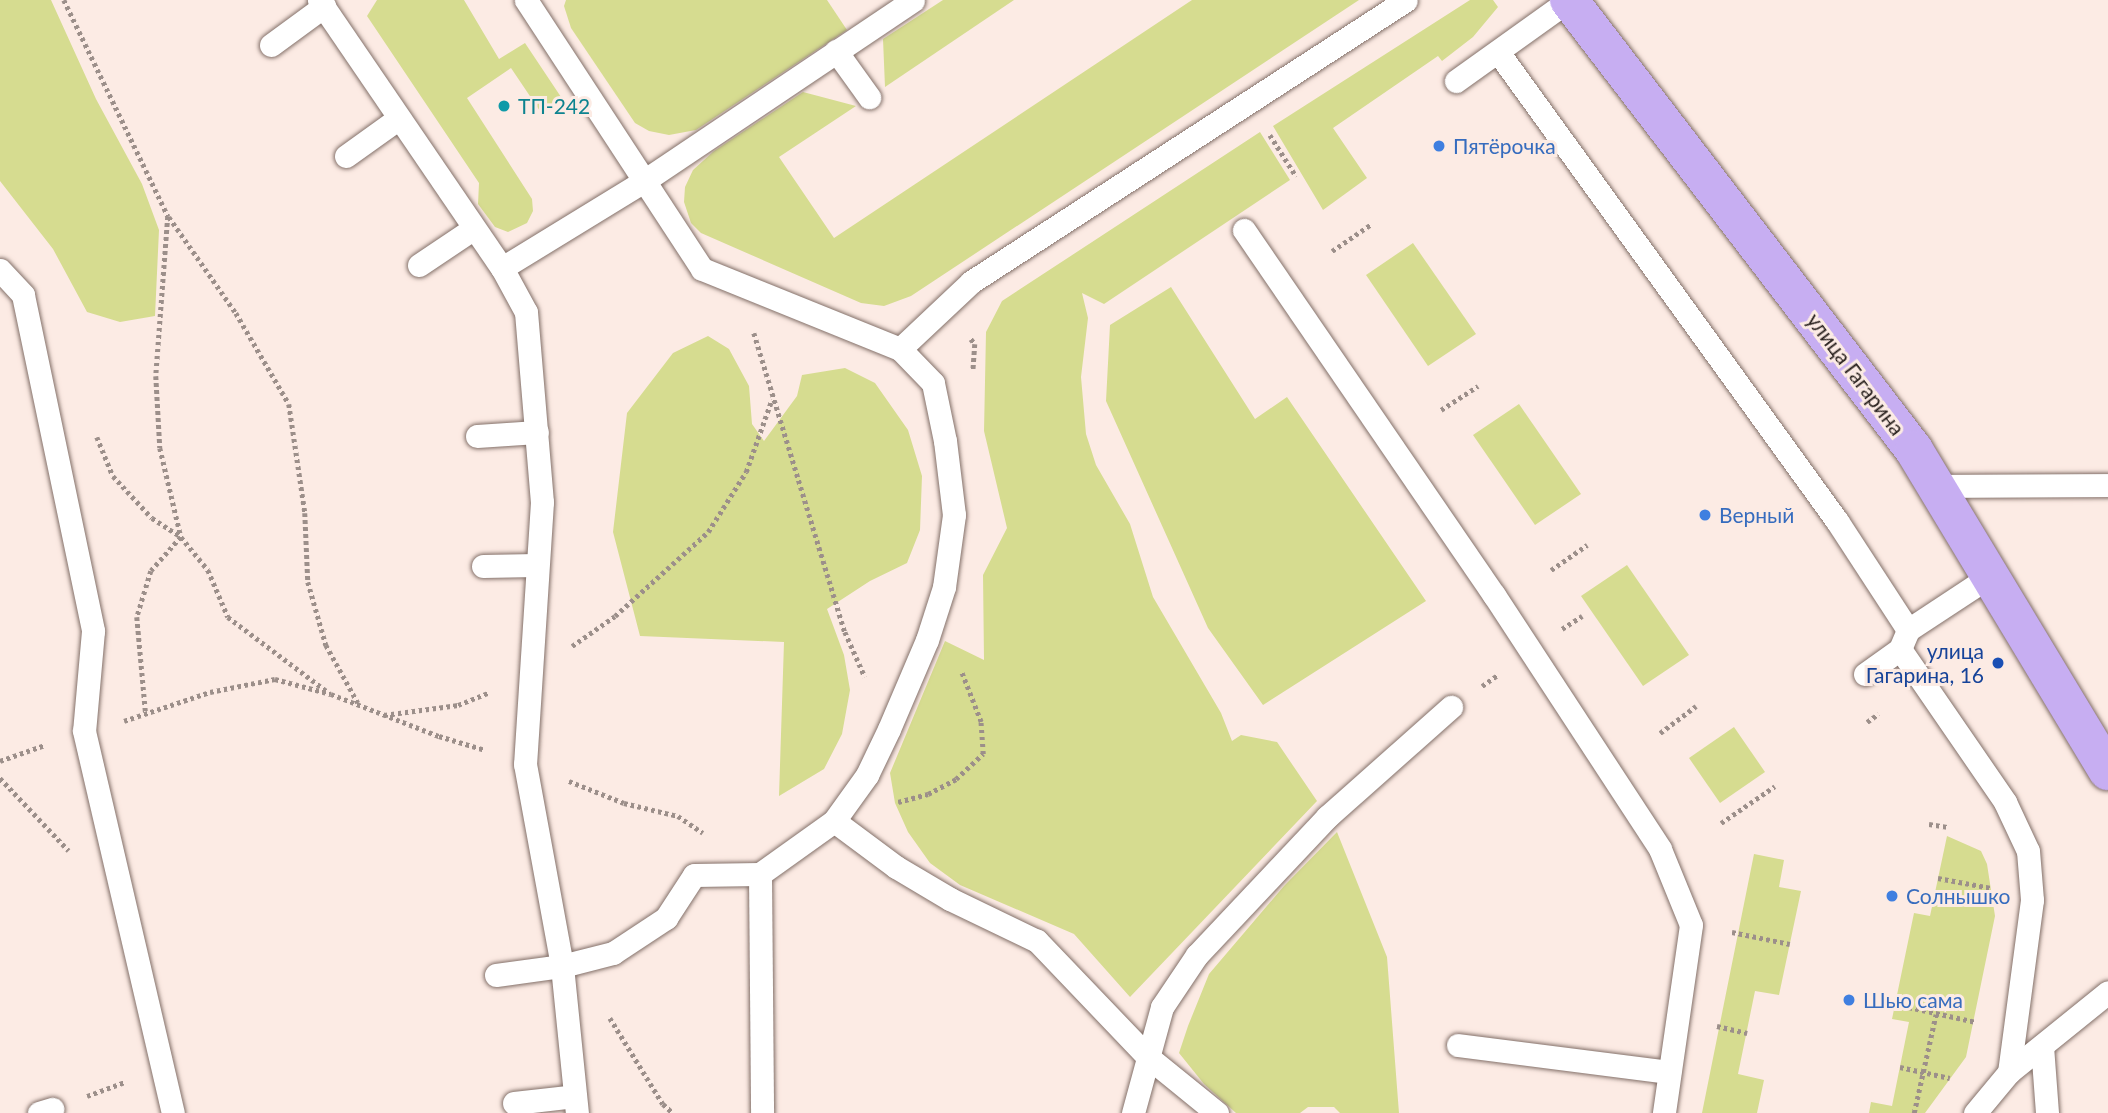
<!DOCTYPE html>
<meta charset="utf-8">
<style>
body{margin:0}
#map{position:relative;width:2108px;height:1113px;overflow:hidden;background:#fcebe4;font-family:Lato,sans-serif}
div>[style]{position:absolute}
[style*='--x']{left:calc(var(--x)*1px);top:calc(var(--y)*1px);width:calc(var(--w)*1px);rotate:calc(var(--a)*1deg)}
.green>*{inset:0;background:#d6dc90}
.path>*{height:4.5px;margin-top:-2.25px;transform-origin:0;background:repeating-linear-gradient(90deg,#9c8f8a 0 3.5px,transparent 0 7px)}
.roads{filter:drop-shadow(0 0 2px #837069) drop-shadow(0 0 2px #837069)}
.lane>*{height:23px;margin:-11.5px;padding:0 11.5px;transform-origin:11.5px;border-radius:11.5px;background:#fff}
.primary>*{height:38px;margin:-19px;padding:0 19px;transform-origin:19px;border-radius:19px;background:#c7aef2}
.dots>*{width:19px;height:19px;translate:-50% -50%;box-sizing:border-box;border:4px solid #fcebe4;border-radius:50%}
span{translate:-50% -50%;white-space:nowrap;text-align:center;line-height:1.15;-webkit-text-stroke:6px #fcebe4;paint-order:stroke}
.culture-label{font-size:21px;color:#0d838f}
.left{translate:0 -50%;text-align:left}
.shop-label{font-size:21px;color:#366cbe}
.street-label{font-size:21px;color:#261e1b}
.transit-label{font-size:21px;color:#164399}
.right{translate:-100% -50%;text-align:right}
</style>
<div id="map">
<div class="green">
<div style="clip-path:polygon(0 0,51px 0,96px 99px,142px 184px,159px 230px,155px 316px,120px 322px,87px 312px,53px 249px,0 181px)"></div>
<div style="clip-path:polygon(377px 0,464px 0,499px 59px,525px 43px,563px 100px,542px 114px,511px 68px,467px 98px,532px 199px,533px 211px,527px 223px,508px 232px,495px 227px,478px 204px,479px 183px,367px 16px)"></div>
<div style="clip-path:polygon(566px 0,827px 0,847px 30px,696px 130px,669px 135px,649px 131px,635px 123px,571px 28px,564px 6px)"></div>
<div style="clip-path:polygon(943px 0,1014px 0,885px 87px,883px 39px)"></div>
<div style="clip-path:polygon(1192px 0,1359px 0,911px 296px,884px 306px,861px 303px,701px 233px,691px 223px,684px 202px,685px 187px,693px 170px,714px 151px,803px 92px,856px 106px,779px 157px,834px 238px)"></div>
<div style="clip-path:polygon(1470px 0,1493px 0,1498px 7px,1473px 37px,1442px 61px,1438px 56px,1333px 128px,1367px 178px,1323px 210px,1273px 126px)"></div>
<div style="clip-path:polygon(1260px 132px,1290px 180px,1104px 304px,1082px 293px,1088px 318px,1081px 377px,1086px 434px,1096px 465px,1130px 524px,1153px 597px,1221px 713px,1232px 741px,1241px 735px,1277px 742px,1317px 801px,1130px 997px,1074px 934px,960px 885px,930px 863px,908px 832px,895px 803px,890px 773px,945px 641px,984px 660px,983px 575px,1007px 528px,984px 431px,986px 332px,1002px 301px)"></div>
<div style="clip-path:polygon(1413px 243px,1476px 334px,1428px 366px,1366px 275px)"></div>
<div style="clip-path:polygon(1171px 287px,1255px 419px,1287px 397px,1426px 601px,1263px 705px,1208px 628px,1106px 401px,1110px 325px)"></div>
<div style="clip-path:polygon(708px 336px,729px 349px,749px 386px,752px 424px,764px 441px,797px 396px,802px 375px,845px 368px,875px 383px,908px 430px,922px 476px,920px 530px,907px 563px,870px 581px,827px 609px,844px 655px,850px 690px,842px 734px,824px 769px,779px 796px,784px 642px,640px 636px,613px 532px,627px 413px,673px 353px)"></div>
<div style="clip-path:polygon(1519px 404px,1581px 494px,1535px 525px,1473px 435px)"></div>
<div style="clip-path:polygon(1627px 565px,1689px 655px,1643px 686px,1581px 596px)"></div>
<div style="clip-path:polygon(1734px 727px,1765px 772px,1720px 803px,1689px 758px)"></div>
<div style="clip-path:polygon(1337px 832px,1387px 957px,1399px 1113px,1340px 1113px,1334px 1107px,1308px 1107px,1300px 1113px,1236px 1113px,1204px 1084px,1179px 1053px,1188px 1026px,1209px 974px,1284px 886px)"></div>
<div style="clip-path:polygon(1947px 836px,1981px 851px,1987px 864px,1995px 916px,1966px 1057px,1925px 1113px,1869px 1113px,1871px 1102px,1892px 1106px,1909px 1022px,1892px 1019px,1914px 913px,1930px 916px)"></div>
<div style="clip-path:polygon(1754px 854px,1784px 860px,1779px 887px,1801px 891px,1779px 995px,1755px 991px,1738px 1074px,1764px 1080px,1757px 1113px,1702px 1113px)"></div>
</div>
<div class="path">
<div style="--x:64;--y:0;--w:240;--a:64.3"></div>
<div style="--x:168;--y:216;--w:160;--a:94.3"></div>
<div style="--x:156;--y:376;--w:72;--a:86.8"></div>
<div style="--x:160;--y:448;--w:91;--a:76.7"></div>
<div style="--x:181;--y:537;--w:45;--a:131.4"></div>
<div style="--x:151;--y:571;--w:48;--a:106.9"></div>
<div style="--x:137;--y:617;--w:98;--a:84.8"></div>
<div style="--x:1270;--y:135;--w:49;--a:57.6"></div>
<div style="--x:169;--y:217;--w:117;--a:55.1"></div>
<div style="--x:236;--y:313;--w:105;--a:59.8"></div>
<div style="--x:289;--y:404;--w:110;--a:81.6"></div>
<div style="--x:305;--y:513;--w:69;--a:87.5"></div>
<div style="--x:308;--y:582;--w:66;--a:74.1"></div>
<div style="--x:326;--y:645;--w:66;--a:61.1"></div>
<div style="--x:1332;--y:251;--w:46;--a:-34.4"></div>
<div style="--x:754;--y:333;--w:313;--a:73.1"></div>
<div style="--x:845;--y:632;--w:49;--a:66"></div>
<div style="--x:971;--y:339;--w:6;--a:51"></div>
<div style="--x:975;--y:344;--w:27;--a:94"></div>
<div style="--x:1441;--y:410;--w:44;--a:-33"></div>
<div style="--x:97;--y:437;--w:42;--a:67.7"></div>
<div style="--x:113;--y:476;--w:57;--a:47.1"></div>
<div style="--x:152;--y:518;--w:35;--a:33"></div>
<div style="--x:181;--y:537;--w:43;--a:50.7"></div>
<div style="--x:208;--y:570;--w:51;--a:66.9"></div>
<div style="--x:228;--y:617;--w:125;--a:36.9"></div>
<div style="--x:1551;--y:570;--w:44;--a:-34.8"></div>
<div style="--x:1562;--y:629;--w:24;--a:-33"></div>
<div style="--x:572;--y:646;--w:52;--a:-34.9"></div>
<div style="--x:615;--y:616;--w:125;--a:-42.1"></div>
<div style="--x:708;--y:532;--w:71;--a:-57.7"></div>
<div style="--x:746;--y:472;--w:77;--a:-70.4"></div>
<div style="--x:1482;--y:686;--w:19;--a:-35"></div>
<div style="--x:384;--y:715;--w:75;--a:-7.7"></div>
<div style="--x:458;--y:705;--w:32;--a:-22"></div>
<div style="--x:124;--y:721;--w:91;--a:-18.6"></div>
<div style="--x:210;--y:692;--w:66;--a:-11.3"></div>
<div style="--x:275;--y:679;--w:58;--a:15"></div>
<div style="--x:331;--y:694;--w:116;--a:21.3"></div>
<div style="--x:439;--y:736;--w:48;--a:16.9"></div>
<div style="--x:1867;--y:722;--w:14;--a:-36"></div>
<div style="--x:1660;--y:733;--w:45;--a:-36.9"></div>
<div style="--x:0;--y:761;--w:48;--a:-19.6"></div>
<div style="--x:0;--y:778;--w:100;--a:46.6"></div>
<div style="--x:569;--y:781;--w:59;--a:21.8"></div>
<div style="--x:624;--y:803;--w:56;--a:13.5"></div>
<div style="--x:678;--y:816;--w:30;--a:34"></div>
<div style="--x:898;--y:802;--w:31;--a:-15"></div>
<div style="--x:928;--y:794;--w:32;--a:-28"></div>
<div style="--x:956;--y:779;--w:37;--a:-43"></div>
<div style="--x:983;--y:754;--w:32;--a:-94"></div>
<div style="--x:981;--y:722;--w:55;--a:-111.4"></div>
<div style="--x:1721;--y:823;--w:65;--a:-34.4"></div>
<div style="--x:1929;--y:824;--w:20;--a:9"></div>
<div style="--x:1938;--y:878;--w:54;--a:10.7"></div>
<div style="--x:1732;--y:932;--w:59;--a:11.7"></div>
<div style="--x:1895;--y:1004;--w:83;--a:12.5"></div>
<div style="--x:610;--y:1018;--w:101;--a:58.4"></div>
<div style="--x:663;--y:1104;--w:13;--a:42"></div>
<div style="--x:1717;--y:1026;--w:31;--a:13"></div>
<div style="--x:1900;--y:1067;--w:51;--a:12.4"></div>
<div style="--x:87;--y:1096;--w:40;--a:-20.2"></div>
<div style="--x:1914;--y:1113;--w:101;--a:-77.5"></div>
</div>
<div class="roads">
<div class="lane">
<div style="--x:319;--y:0;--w:325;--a:55.7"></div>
<div style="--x:502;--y:268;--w:50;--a:61.4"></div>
<div style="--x:526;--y:312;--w:191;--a:85.2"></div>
<div style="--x:542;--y:502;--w:263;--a:93.7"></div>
<div style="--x:525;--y:764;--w:205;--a:79.6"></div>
<div style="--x:562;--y:966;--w:148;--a:84.2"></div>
<div style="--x:526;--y:0;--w:321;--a:56.8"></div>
<div style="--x:702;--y:269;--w:214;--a:22"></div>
<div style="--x:271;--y:45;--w:66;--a:-36.3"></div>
<div style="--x:836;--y:51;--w:57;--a:54.3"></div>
<div style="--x:1498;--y:52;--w:579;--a:54.14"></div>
<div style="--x:1837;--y:521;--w:130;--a:56.9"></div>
<div style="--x:1456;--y:81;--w:139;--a:-35.6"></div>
<div style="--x:346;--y:156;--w:65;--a:-35.6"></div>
<div style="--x:1244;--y:230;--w:442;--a:55.6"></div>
<div style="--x:1494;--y:595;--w:303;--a:56.8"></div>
<div style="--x:1660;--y:849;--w:82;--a:67.8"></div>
<div style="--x:1691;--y:925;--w:190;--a:98.2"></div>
<div style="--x:419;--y:265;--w:66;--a:-33.9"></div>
<div style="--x:502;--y:268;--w:167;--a:-31.5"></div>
<div style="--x:644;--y:181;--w:324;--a:-33.9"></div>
<div style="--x:0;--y:270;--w:34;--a:47"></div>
<div style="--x:23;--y:295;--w:343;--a:78.2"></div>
<div style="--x:93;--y:631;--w:100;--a:95.1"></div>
<div style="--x:84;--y:731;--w:392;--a:76.9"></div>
<div style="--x:477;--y:436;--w:60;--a:-3.8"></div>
<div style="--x:1936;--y:486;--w:172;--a:-0.3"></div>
<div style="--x:483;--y:566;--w:53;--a:-1.1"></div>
<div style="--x:1900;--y:649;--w:186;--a:55.5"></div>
<div style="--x:2005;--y:802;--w:54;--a:64.9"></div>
<div style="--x:2028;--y:851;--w:49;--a:85.3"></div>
<div style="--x:2032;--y:900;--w:174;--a:97.6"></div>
<div style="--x:1865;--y:674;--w:43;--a:-35.5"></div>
<div style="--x:1900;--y:649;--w:21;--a:-67"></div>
<div style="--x:1908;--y:630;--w:98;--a:-33.4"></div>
<div style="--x:760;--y:874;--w:239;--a:89.5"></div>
<div style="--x:496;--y:975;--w:67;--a:-7.8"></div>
<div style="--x:562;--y:966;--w:53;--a:-14.3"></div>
<div style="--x:613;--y:953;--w:64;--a:-33.4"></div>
<div style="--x:666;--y:918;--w:51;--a:-56.9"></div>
<div style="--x:694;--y:875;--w:66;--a:-0.9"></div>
<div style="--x:760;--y:874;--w:91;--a:-35.6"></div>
<div style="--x:1458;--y:1045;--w:213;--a:7.3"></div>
<div style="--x:2042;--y:1046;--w:67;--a:85.7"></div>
<div style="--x:514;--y:1103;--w:61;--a:-6.5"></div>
<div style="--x:39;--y:1113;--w:14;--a:-17"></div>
<div style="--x:1133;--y:1113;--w:110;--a:-74.7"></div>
<div style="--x:1162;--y:1007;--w:63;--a:-56.1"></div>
<div style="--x:1197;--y:955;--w:190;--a:-46.7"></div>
<div style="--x:1327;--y:817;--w:166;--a:-41.6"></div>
<div style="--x:1217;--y:1113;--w:89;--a:-140.9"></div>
<div style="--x:1148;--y:1057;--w:161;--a:-133.7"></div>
<div style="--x:1037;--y:941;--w:97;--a:-154.2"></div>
<div style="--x:950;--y:899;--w:63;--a:-149.3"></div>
<div style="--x:896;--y:867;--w:77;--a:-143.4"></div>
<div style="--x:834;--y:821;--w:57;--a:-54.3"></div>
<div style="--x:867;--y:775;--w:51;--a:-64.4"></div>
<div style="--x:889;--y:729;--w:97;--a:-66.9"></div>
<div style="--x:927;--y:640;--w:56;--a:-72.2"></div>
<div style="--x:944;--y:587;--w:73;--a:-82.1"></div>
<div style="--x:954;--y:515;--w:75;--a:-96.9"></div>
<div style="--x:945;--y:441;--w:59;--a:-101.7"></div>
<div style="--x:933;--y:383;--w:47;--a:-134.1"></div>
<div style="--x:900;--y:349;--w:98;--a:-43.3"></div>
<div style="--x:971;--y:282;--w:518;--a:-32.95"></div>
<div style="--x:1975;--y:1113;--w:53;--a:-50.3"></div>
<div style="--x:2009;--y:1072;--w:127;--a:-38.9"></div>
</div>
<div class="primary">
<div style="--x:1569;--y:0;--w:567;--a:52.52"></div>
<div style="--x:1914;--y:450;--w:375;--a:58.9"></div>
</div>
</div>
<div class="dots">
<div style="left:504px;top:106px;background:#0f9aa8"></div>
<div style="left:1439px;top:146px;background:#3f7fe0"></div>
<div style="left:1705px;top:515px;background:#3f7fe0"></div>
<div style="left:1998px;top:663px;background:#1a4fb4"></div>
<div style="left:1892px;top:896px;background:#3f7fe0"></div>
<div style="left:1849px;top:1000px;background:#3f7fe0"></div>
</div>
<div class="culture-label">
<span class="left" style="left:518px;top:106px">ТП-242</span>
</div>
<div class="shop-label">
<span class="left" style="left:1453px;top:146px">Пятёрочка</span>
<span class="left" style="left:1719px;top:515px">Верный</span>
<span class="left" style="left:1906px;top:896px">Солнышко</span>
<span class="left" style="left:1863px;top:1000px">Шью сама</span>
</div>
<div class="street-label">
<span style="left:1856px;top:374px;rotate:53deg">улица Гагарина</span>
</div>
<div class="transit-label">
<span class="right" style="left:1984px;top:663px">улица<br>Гагарина, 16</span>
</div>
</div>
